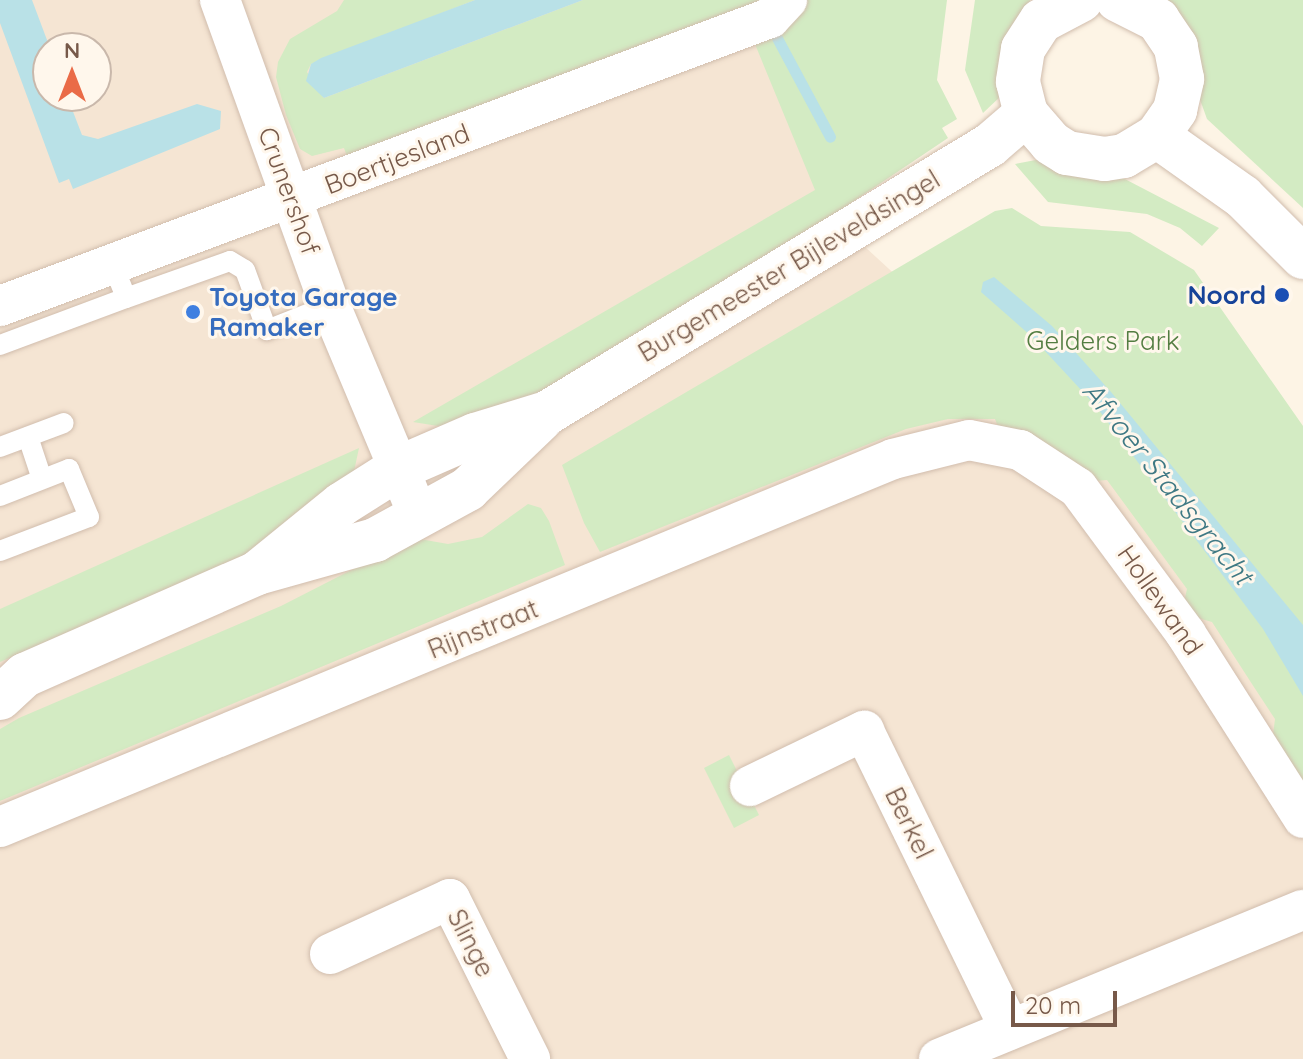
<!DOCTYPE html>
<style>
body{margin:0}
#map{position:relative;width:1303px;height:1059px;overflow:hidden;background:#fdf4e5;font-family:Quicksand,sans-serif}
div>[style]{position:absolute}
[style*='--x']{left:calc(var(--x)*1px);top:calc(var(--y)*1px);width:calc(var(--w)*1px);rotate:calc(var(--a)*1deg)}
.residential>*{inset:0;background:#f5e5d3}
.green>*{inset:0;background:#d3ebc3}
.water>*{inset:0;background:#b9e1e7}
.stream>*{height:11px;margin:-5.5px;padding:0 5.5px;transform-origin:5.5px;border-radius:5.5px;background:#b9e1e7}
.roads{filter:drop-shadow(0 0 2px #d1bdad) drop-shadow(0 0 2px #d1bdad)}
.service>*{height:20px;margin:-10px;padding:0 10px;transform-origin:10px;border-radius:10px;background:#fff}
.minor>*{height:40px;margin:-20px;padding:0 20px;transform-origin:20px;border-radius:20px;background:#fff}
.secondary>*{height:44px;margin:-22px;padding:0 22px;transform-origin:22px;border-radius:22px;background:#fff}
.dots>*{width:22px;height:22px;translate:-50% -50%;box-sizing:border-box;border:4px solid #fff7ec;border-radius:50%}
span{translate:-50% -50%;white-space:nowrap;text-align:center;line-height:1.15;-webkit-text-stroke:6px #fff7ec;paint-order:stroke}
.street-label{font-size:26px;color:#775949}
.transit-label{font-size:26px;color:#164399;font-weight:700}
.right{translate:-100% -50%;text-align:right}
.shop-label{font-size:26px;color:#366cbe;font-weight:700}
.left{translate:0 -50%;text-align:left}
.park-label{font-size:26px;color:#537d41}
.water-label{font-size:28px;color:#3f7984;font-style:italic}
.north{position:absolute;left:32px;top:32px;width:80px;height:80px;box-sizing:border-box;background:#fff7ec;border:2px solid #c9b8ab;border-radius:50%;rotate:0deg;font-size:22px;font-weight:700;line-height:32px;text-align:center;color:#775949}
.north::after{content:'';display:block;margin:auto;width:28px;height:36px;background:#ea6b47;clip-path:polygon(50% 0,100% 100%,50% 72%,0 100%)}
.scale{position:absolute;left:1011px;top:991px;width:106px;height:36px;box-sizing:border-box;border:4px solid #775949;border-top:0;padding-left:10px;font-size:24px;line-height:28px;white-space:nowrap;color:#775949;-webkit-text-stroke:6px #fff7ec;paint-order:stroke}
</style>
<div id="map">
<div class="residential">
<div style="clip-path:polygon(evenodd,0 0,754px 0,839px 223px,1161px 519px,1303px 746px,1303px 1059px,0 1059px,0 0,48px 48px,96px 48px,96px 96px,48px 96px,48px 48px)"></div>
</div>
<div class="green">
<div style="clip-path:polygon(344px 0,475px 0,311px 64px,307px 72px,324px 98px,583px 0,770px 0,348px 159px,344px 148px,312px 156px,300px 149px,286px 115px,276px 77px,278px 62px,290px 39px,337px 11px)"></div>
<div style="clip-path:polygon(799px 0,947px 0,937px 80px,957px 119px,942px 128px,948px 138px,778px 252px,518px 412px,438px 426px,413px 422px,815px 190px,750px 32px)"></div>
<div style="clip-path:polygon(975px 0,1030px 0,1002px 95px,983px 113px,965px 70px)"></div>
<div style="clip-path:polygon(1164px 0,1303px 0,1303px 208px,1207px 119px)"></div>
<div style="clip-path:polygon(1041px 159px,1121px 177px,1219px 228px,1202px 246px,1180px 228px,1147px 214px,1048px 202px,1015px 164px)"></div>
<div style="clip-path:polygon(1012px 208px,1041px 226px,1130px 232px,1194px 270px,1303px 426px,1303px 786px,1273px 735px,1275px 719px,1252px 684px,1212px 622px,1194px 617px,1184px 602px,1187px 589px,1107px 480px,1094px 481px,998px 427px,995px 419px,948px 419px,906px 429px,600px 552px,584px 523px,562px 465px,995px 211px)"></div>
<div style="clip-path:polygon(359px 448px,353px 476px,276px 544px,0 662px,0 609px)"></div>
<div style="clip-path:polygon(528px 504px,541px 508px,549px 521px,565px 565px,0 801px,0 729px,19px 718px,281px 606px,414px 538px,448px 544px,482px 537px)"></div>
<div style="clip-path:polygon(729px 755px,759px 815px,734px 828px,704px 768px)"></div>
</div>
<div class="water">
<div style="clip-path:polygon(0 0,32px 0,50px 48px,48px 96px,67px 96px,82px 135px,98px 139px,197px 104px,221px 111px,220px 129px,73px 189px,69px 179px,59px 183px,0 23px)"></div>
<div style="clip-path:polygon(475px 0,583px 0,324px 98px,306px 81px,311px 64px,321px 58px)"></div>
<div style="clip-path:polygon(994px 277px,1052px 326px,1111px 392px,1303px 625px,1303px 696px,1263px 629px,1095px 405px,1031px 336px,981px 292px,983px 282px)"></div>
</div>
<div class="stream">
<div style="--x:777;--y:38;--w:112;--a:61.8"></div>
</div>
<div class="roads">
<div class="service">
<div style="--x:113;--y:265;--w:35;--a:68"></div>
<div style="--x:126;--y:298;--w:110;--a:-19.6"></div>
<div style="--x:230;--y:261;--w:17;--a:31"></div>
<div style="--x:245;--y:270;--w:64;--a:69.9"></div>
<div style="--x:267;--y:330;--w:68;--a:-21.6"></div>
<div style="--x:0;--y:345;--w:134;--a:-20.5"></div>
<div style="--x:28;--y:437;--w:44;--a:71.6"></div>
<div style="--x:0;--y:447;--w:68;--a:-20.6"></div>
<div style="--x:0;--y:496;--w:74;--a:-21.4"></div>
<div style="--x:69;--y:469;--w:52;--a:67.4"></div>
<div style="--x:89;--y:517;--w:95;--a:159.1"></div>
</div>
<div class="minor">
<div style="--x:220;--y:0;--w:324;--a:70.2"></div>
<div style="--x:330;--y:305;--w:227;--a:67.2"></div>
<div style="--x:0;--y:306;--w:822;--a:-20.51"></div>
<div style="--x:770;--y:18;--w:25;--a:-47"></div>
<div style="--x:750;--y:786;--w:127;--a:-25.8"></div>
<div style="--x:864;--y:731;--w:332;--a:63.9"></div>
<div style="--x:0;--y:827;--w:966;--a:-22.4"></div>
<div style="--x:893;--y:459;--w:78;--a:-14"></div>
<div style="--x:969;--y:440;--w:52;--a:11.1"></div>
<div style="--x:1020;--y:450;--w:69;--a:33.2"></div>
<div style="--x:1078;--y:488;--w:182;--a:53.5"></div>
<div style="--x:1186;--y:634;--w:218;--a:57.5"></div>
<div style="--x:330;--y:954;--w:132;--a:-24.6"></div>
<div style="--x:450;--y:899;--w:179;--a:63.4"></div>
<div style="--x:939;--y:1059;--w:393;--a:-22.3"></div>
</div>
<div class="secondary">
<div style="--x:1081;--y:0;--w:45;--a:152.3"></div>
<div style="--x:1041;--y:21;--w:33;--a:123"></div>
<div style="--x:1023;--y:49;--w:33;--a:99"></div>
<div style="--x:1018;--y:82;--w:33;--a:76"></div>
<div style="--x:1026;--y:114;--w:38;--a:49"></div>
<div style="--x:1051;--y:143;--w:19;--a:32"></div>
<div style="--x:1067;--y:153;--w:38;--a:9"></div>
<div style="--x:1105;--y:159;--w:19;--a:-9"></div>
<div style="--x:1124;--y:156;--w:39;--a:-31"></div>
<div style="--x:1157;--y:136;--w:32;--a:-55"></div>
<div style="--x:1175;--y:110;--w:32;--a:-77"></div>
<div style="--x:1182;--y:79;--w:33;--a:-101"></div>
<div style="--x:1176;--y:47;--w:32;--a:-124"></div>
<div style="--x:1158;--y:20;--w:45;--a:-153.4"></div>
<div style="--x:1157;--y:136;--w:105;--a:35.3"></div>
<div style="--x:1243;--y:197;--w:85;--a:45"></div>
<div style="--x:257;--y:573;--w:109;--a:-39.1"></div>
<div style="--x:342;--y:504;--w:67;--a:-32.3"></div>
<div style="--x:399;--y:468;--w:83;--a:-23.5"></div>
<div style="--x:475;--y:435;--w:75;--a:-17"></div>
<div style="--x:547;--y:413;--w:518;--a:-31.17"></div>
<div style="--x:990;--y:145;--w:48;--a:-40.7"></div>
<div style="--x:0;--y:698;--w:34;--a:-43"></div>
<div style="--x:25;--y:675;--w:253;--a:-23.7"></div>
<div style="--x:257;--y:573;--w:123;--a:-15.6"></div>
<div style="--x:375;--y:540;--w:106;--a:-28.7"></div>
<div style="--x:468;--y:489;--w:101;--a:-43.8"></div>
</div>
</div>
<div class="dots">
<div style="left:1282px;top:295px;background:#1a4fb4"></div>
<div style="left:193px;top:312px;background:#3f7fe0"></div>
</div>
<div class="street-label">
<span style="left:397px;top:159px;rotate:-21deg">Boertjesland</span>
<span style="left:289px;top:191px;rotate:70deg">Crunershof</span>
<span style="left:789px;top:266px;rotate:-31deg">Burgemeester Bijleveldsingel</span>
<span style="left:1160px;top:600px;rotate:55deg">Hollewand</span>
<span style="left:483px;top:629px;rotate:-22deg">Rijnstraat</span>
<span style="left:909px;top:823px;rotate:64deg">Berkel</span>
<span style="left:471px;top:943px;rotate:63deg">Slinge</span>
</div>
<div class="transit-label">
<span class="right" style="left:1266px;top:295px">Noord</span>
</div>
<div class="shop-label">
<span class="left" style="left:209px;top:312px">Toyota Garage<br>Ramaker</span>
</div>
<div class="park-label">
<span style="left:1103px;top:341px">Gelders Park</span>
</div>
<div class="water-label">
<span style="left:1168px;top:483px;rotate:51deg">Afvoer Stadsgracht</span>
</div>
<div class="north">N</div>
<div class="scale">20 m</div>
</div>
